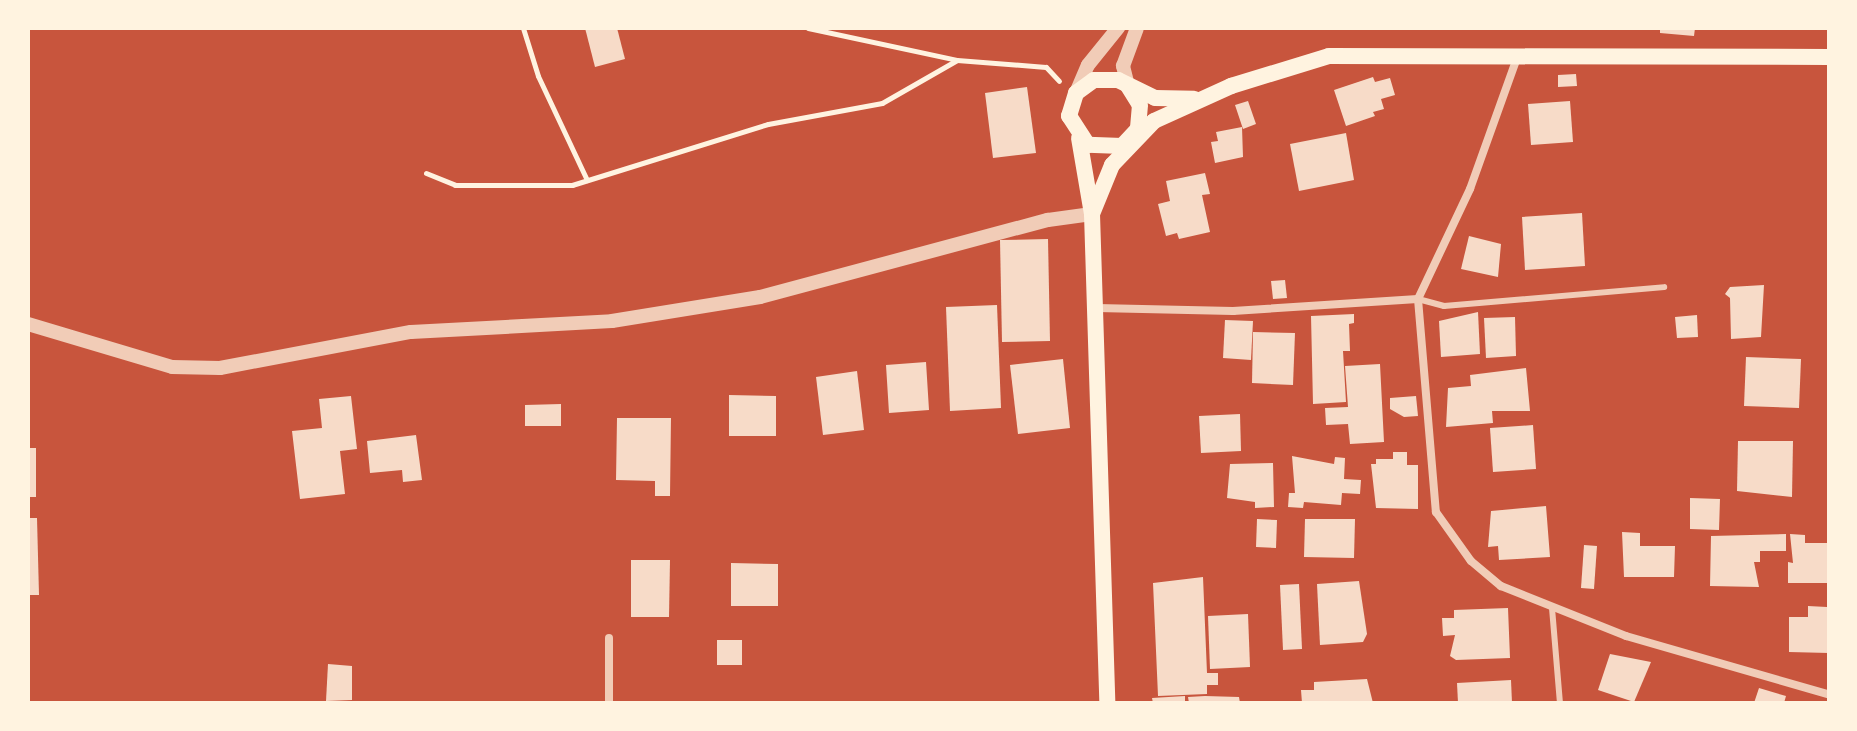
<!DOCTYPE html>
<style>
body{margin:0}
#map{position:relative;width:1857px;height:731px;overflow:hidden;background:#c8553d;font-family:Karla,sans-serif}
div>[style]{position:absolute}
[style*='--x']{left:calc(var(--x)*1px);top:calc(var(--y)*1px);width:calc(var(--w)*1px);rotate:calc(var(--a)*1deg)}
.building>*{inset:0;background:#f7dbc8}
.path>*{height:5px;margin:-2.5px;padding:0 2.5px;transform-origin:2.5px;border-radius:2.5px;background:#fff3e0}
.service>*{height:6px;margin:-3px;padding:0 3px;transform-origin:3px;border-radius:3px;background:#f1ccb7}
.minor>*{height:8px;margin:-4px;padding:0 4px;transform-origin:4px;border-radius:4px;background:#f1ccb7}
.tertiary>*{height:14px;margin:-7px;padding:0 7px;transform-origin:7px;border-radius:7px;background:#f1ccb7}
.secondary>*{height:16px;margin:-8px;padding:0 8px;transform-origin:8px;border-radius:8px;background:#fff3e0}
span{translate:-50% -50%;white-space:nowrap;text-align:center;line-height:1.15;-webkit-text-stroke:6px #fff3e0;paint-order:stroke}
.frame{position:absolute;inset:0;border:30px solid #fff3e0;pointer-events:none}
</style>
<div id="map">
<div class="building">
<div style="clip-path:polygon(585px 28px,617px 28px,625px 59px,595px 67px)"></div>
<div style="clip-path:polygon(1660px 28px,1695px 28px,1694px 36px,1660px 33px)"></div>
<div style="clip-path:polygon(1576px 74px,1577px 86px,1558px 87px,1558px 75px)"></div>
<div style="clip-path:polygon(1373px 77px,1375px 82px,1390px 78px,1395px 95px,1381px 99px,1384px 109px,1373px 112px,1375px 116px,1346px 126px,1334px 90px)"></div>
<div style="clip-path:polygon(1027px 87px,1036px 153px,993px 158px,985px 93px)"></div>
<div style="clip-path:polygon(1248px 101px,1256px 124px,1243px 129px,1235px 105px)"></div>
<div style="clip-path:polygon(1570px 101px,1573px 142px,1531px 145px,1528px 104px)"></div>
<div style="clip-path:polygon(1242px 127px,1243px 157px,1215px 163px,1211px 142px,1218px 141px,1216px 132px)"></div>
<div style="clip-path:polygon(1346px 133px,1354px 180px,1299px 191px,1290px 144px)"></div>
<div style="clip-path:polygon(1205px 173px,1210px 194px,1202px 195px,1210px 232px,1179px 239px,1177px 233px,1166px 236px,1158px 204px,1170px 201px,1166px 181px)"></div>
<div style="clip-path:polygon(1582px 213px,1585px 266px,1525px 270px,1522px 217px)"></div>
<div style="clip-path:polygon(1469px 236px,1501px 244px,1498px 277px,1461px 269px)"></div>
<div style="clip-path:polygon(1048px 239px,1050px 341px,1002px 342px,1000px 240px)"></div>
<div style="clip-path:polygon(1285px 280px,1287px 298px,1273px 299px,1271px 281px)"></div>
<div style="clip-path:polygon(1764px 285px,1761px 337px,1731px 339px,1730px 298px,1725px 294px,1730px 287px)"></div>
<div style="clip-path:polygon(997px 305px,1001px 408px,950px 411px,946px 307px)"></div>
<div style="clip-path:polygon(1478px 312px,1480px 354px,1441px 357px,1439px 321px)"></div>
<div style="clip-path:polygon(1354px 314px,1354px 323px,1349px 324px,1350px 351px,1343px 351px,1346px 402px,1313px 404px,1311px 316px)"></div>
<div style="clip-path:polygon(1697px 315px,1698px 337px,1677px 338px,1675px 317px)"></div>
<div style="clip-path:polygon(1515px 317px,1516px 356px,1486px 358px,1484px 318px)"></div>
<div style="clip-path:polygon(1225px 320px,1253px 321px,1251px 360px,1223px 358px)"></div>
<div style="clip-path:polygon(1253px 332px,1295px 333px,1293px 385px,1252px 383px)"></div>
<div style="clip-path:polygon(1746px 357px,1801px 359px,1799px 408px,1744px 406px)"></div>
<div style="clip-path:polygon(1063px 359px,1070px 428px,1018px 434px,1010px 365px)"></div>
<div style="clip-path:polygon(926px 362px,929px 410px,889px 413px,886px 365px)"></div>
<div style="clip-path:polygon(1380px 364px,1384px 442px,1350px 444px,1348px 424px,1326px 425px,1325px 408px,1348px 407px,1345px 366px)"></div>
<div style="clip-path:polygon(1526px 368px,1530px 411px,1492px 411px,1493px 423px,1446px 427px,1448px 388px,1471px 386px,1470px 375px)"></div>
<div style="clip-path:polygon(857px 371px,864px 430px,823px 435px,816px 377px)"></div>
<div style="clip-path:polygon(729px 395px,776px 396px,776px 436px,729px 436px)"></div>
<div style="clip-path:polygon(351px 396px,357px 449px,340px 451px,345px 494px,300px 499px,292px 431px,322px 428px,319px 399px)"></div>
<div style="clip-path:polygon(1416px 396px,1418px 416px,1404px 417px,1390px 409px,1390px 398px)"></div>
<div style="clip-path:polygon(561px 404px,561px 426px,525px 426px,525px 405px)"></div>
<div style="clip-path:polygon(1240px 414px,1241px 451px,1201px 453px,1199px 416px)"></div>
<div style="clip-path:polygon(617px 418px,671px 418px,670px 496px,655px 496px,655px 481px,616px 480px)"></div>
<div style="clip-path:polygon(1533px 425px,1536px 469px,1493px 472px,1490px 428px)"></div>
<div style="clip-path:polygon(416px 435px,422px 480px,403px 482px,402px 470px,370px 473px,367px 441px)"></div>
<div style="clip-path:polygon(1738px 441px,1793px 441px,1792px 497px,1737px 491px)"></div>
<div style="clip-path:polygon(28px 448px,36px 448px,36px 497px,28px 497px)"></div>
<div style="clip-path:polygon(1393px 452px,1407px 452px,1407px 465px,1418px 465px,1418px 509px,1376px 508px,1371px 464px,1376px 464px,1376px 459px,1393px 459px)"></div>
<div style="clip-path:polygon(1292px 456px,1334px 464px,1335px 457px,1345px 458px,1344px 479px,1361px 480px,1360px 494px,1342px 493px,1341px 505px,1304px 502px,1303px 508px,1288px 507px,1289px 493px,1295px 493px)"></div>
<div style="clip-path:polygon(1273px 463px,1274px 507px,1255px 508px,1255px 502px,1227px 498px,1230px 464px)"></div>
<div style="clip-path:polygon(1690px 498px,1720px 499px,1719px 530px,1690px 529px)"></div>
<div style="clip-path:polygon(1546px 506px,1550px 557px,1499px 560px,1498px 546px,1488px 547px,1491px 511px)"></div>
<div style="clip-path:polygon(28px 518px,37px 518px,39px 595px,28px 595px)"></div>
<div style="clip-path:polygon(1257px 519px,1277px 520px,1276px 548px,1256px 547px)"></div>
<div style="clip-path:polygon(1305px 519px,1355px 519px,1354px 558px,1304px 557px)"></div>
<div style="clip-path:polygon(1622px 532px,1640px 533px,1640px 546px,1675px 546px,1674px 577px,1624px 577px)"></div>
<div style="clip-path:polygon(1786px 534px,1786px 551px,1760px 551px,1760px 562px,1754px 562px,1759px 587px,1710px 586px,1711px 536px)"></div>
<div style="clip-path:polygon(1790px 534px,1805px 535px,1805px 543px,1829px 543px,1829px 583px,1788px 583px,1788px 562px,1793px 563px)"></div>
<div style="clip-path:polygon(1584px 545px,1597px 546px,1594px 589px,1581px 588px)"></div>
<div style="clip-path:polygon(631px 560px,670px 560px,669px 617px,631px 617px)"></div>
<div style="clip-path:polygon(731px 563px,778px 564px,778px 606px,731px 606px)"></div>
<div style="clip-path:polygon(1203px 577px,1207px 673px,1218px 673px,1218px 685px,1207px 685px,1207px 694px,1158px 696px,1153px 583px)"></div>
<div style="clip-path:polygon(1359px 581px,1367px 634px,1363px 642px,1320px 645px,1317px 584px)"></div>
<div style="clip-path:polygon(1299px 584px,1302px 649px,1283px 650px,1280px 585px)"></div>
<div style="clip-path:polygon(1808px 606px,1827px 607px,1829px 653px,1789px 652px,1789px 617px,1808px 617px)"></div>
<div style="clip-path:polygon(1508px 608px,1510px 658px,1456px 660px,1450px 656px,1455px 635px,1443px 636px,1442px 618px,1454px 618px,1454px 610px)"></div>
<div style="clip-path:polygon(1248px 614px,1250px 667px,1210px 669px,1208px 616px)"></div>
<div style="clip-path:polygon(717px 640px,742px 640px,742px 665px,717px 665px)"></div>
<div style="clip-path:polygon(1610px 654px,1651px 662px,1634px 702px,1598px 690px)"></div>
<div style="clip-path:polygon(328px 664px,352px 666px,352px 700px,326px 701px)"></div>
<div style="clip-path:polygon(1367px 679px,1373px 703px,1302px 703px,1301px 690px,1314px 690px,1314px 682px)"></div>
<div style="clip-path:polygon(1511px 680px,1512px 703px,1458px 703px,1457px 683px)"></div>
<div style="clip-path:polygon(1759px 688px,1786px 696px,1784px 703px,1754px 703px)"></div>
<div style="clip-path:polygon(1185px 696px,1185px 703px,1153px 703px,1152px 698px)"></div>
<div style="clip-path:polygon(1205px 696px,1239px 697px,1240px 703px,1189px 703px,1188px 697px)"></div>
</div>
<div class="path">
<div style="--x:523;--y:28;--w:50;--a:72.6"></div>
<div style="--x:538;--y:76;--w:115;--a:64.8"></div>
<div style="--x:808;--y:28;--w:152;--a:12.1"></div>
<div style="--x:957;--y:60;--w:89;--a:4.5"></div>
<div style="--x:1046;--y:67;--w:19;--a:47"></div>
<div style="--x:426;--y:173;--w:31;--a:22"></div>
<div style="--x:455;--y:185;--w:117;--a:0"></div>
<div style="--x:572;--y:185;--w:205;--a:-17.3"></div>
<div style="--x:768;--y:124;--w:116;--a:-10.4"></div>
<div style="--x:882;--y:103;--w:86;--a:-29.8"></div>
</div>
<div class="service">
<div style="--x:1418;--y:299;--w:27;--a:15"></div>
<div style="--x:1444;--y:306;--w:221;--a:-4.9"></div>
<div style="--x:1552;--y:608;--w:95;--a:85.2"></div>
</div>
<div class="minor">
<div style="--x:1418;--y:299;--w:214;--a:85.2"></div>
<div style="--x:1436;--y:512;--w:60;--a:54.5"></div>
<div style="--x:1471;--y:561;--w:39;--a:40"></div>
<div style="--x:1501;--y:586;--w:135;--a:21.8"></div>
<div style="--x:1626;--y:636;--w:209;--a:16.1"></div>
<div style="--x:1097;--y:308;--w:136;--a:1.3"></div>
<div style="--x:1233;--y:311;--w:185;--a:-3.7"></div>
<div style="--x:1418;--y:299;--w:122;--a:-64.7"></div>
<div style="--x:1470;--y:189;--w:142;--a:-70.3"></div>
<div style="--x:609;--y:703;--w:65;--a:-90"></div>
</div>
<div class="tertiary">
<div style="--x:1128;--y:86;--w:21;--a:-104"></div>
<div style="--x:1123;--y:66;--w:40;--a:-69.8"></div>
<div style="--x:1076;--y:93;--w:30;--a:-67"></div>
<div style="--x:1088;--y:65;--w:48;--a:-51"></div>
<div style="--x:28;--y:324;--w:150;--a:16.6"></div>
<div style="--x:172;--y:367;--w:48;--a:1.2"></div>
<div style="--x:220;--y:368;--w:194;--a:-10.7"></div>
<div style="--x:411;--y:332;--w:201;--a:-3.1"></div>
<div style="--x:612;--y:321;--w:150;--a:-9.2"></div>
<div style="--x:760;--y:297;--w:298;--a:-15"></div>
<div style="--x:1048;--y:220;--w:44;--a:-7.8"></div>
</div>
<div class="secondary">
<div style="--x:1128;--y:86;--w:22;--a:58"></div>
<div style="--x:1140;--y:105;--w:24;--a:95"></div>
<div style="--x:1138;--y:129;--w:23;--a:133"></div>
<div style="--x:1122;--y:146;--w:34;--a:-178"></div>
<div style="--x:1088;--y:145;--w:35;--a:-123"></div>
<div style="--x:1069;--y:116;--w:24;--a:-73"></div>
<div style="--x:1076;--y:93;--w:22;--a:-36"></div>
<div style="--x:1094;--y:80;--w:24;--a:0"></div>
<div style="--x:1118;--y:80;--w:41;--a:25.9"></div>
<div style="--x:1155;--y:98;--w:39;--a:1"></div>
<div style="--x:1079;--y:138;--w:77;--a:80.3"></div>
<div style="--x:1092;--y:214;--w:489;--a:88.2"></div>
<div style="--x:1092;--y:214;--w:53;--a:-67.8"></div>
<div style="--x:1112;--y:165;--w:61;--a:-46.3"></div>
<div style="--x:1154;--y:121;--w:85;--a:-24.4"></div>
<div style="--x:1231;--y:86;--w:102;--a:-17"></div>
<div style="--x:1329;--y:56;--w:500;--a:0.11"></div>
</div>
<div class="frame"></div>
</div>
